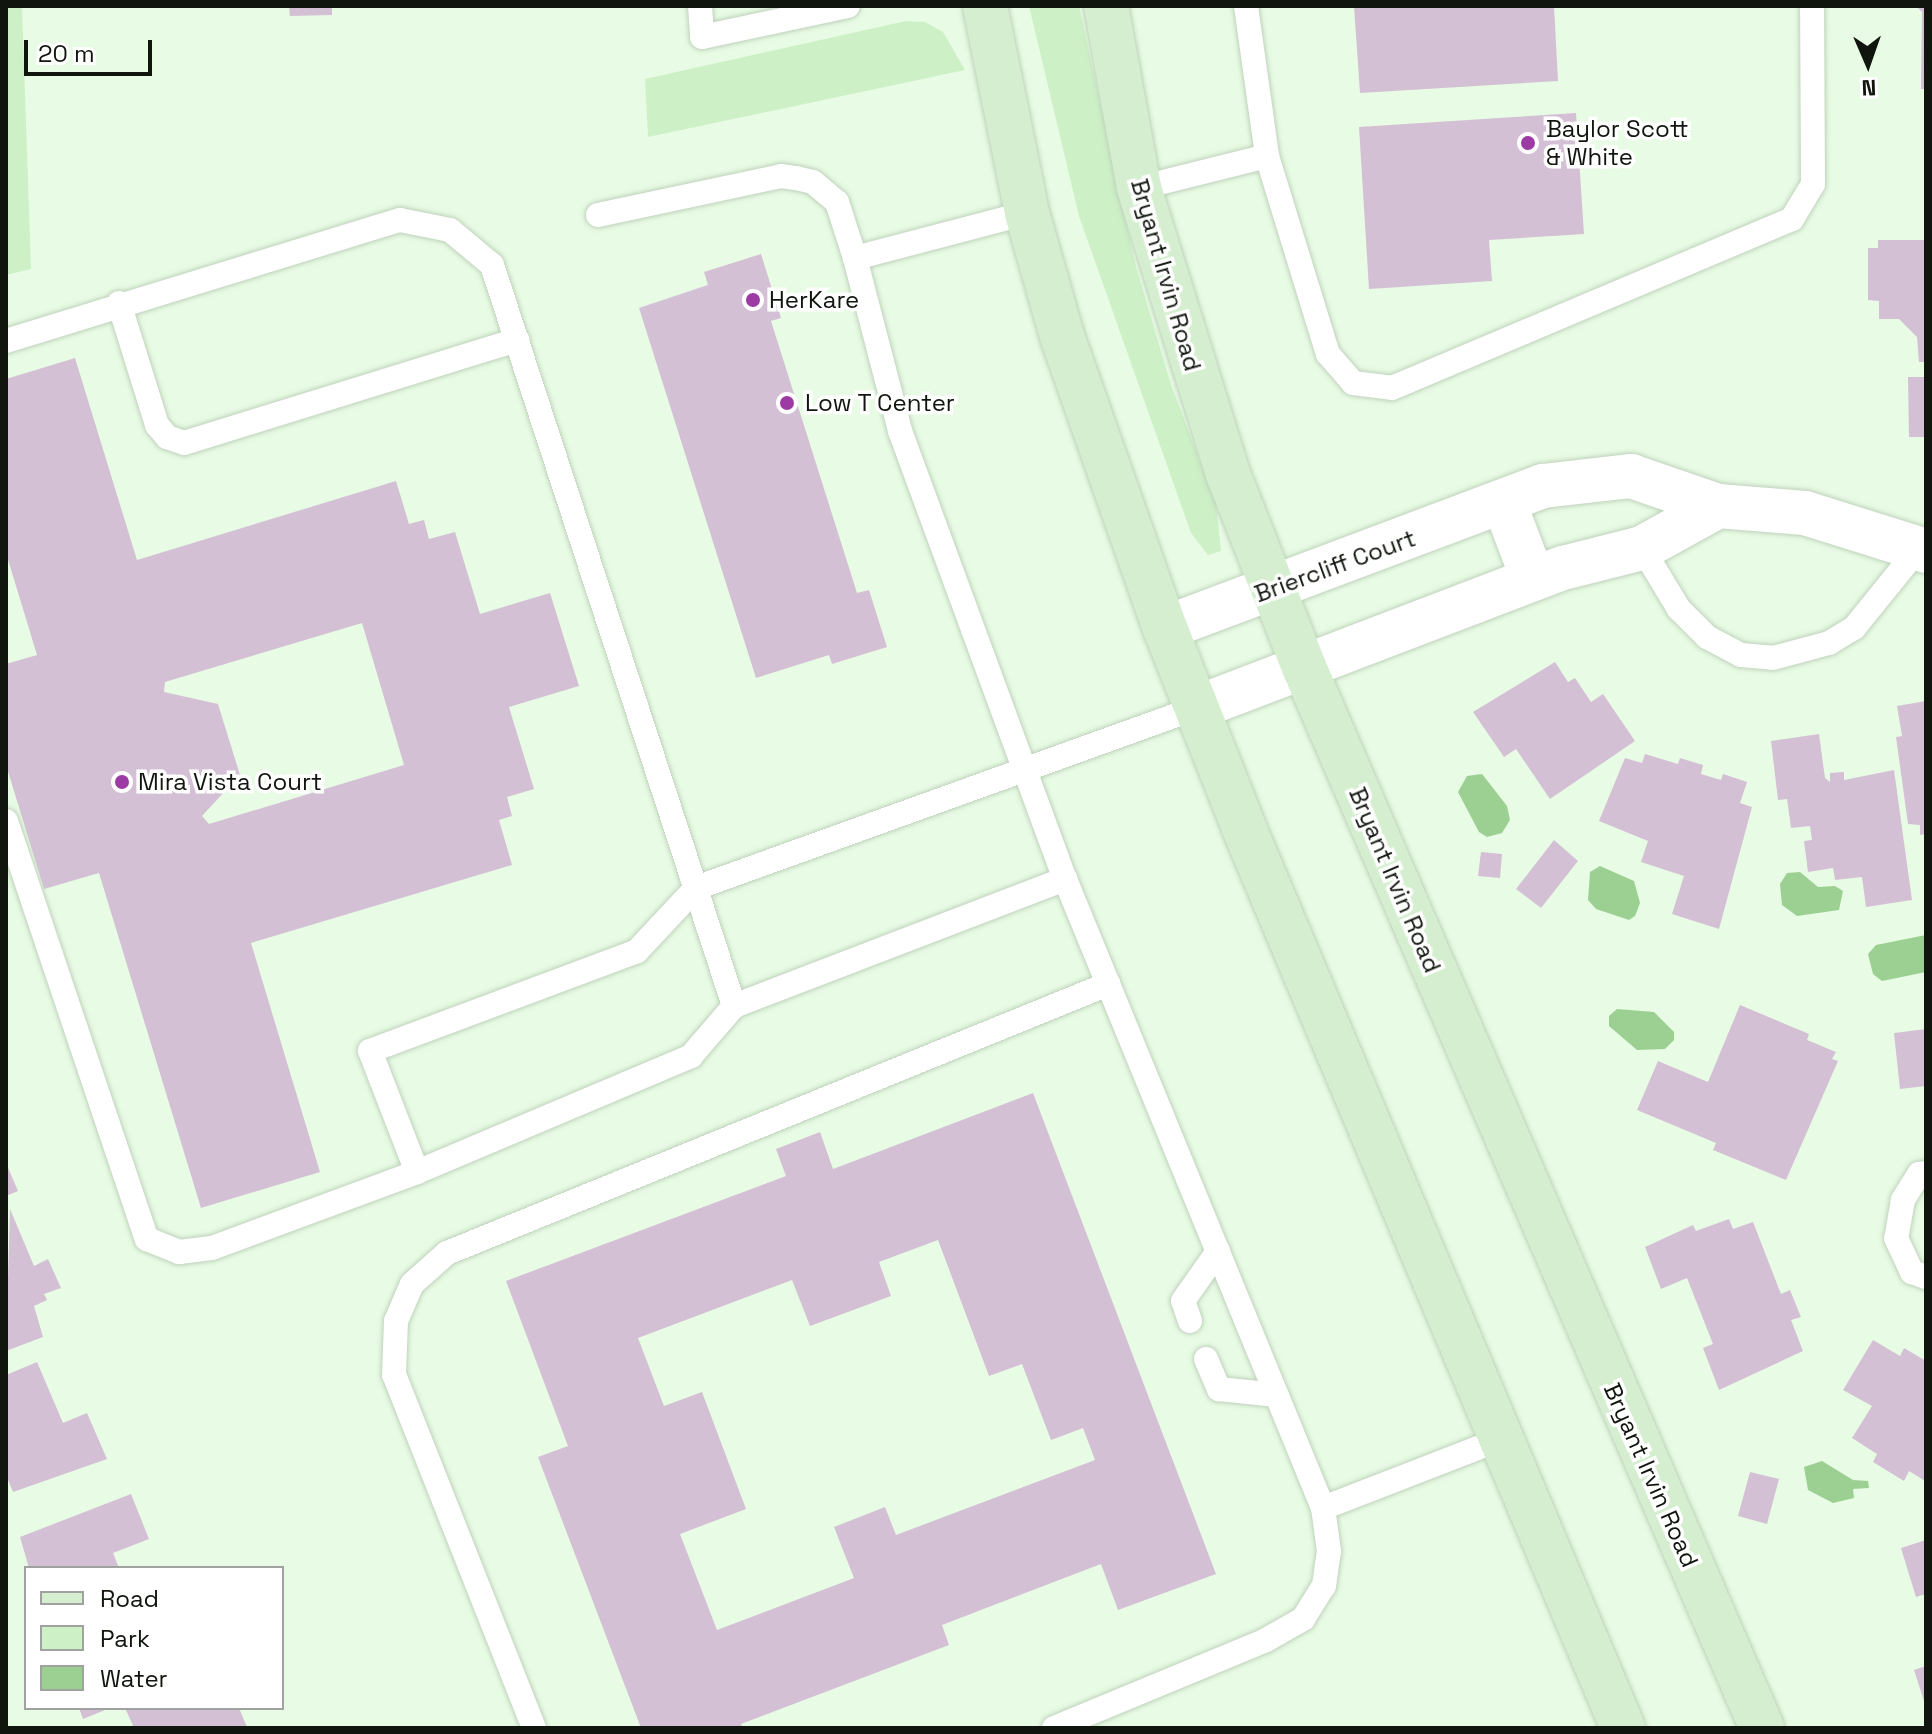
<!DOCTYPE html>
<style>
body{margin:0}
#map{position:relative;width:1932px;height:1734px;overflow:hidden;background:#e8fbe4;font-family:"Space Grotesk",sans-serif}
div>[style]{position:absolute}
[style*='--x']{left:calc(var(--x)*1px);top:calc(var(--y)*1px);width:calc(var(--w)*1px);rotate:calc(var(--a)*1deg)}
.green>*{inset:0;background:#cdf0c6}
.water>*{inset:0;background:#9cd092}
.building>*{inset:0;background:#d4c0d5}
.roads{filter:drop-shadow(0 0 2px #bfd2bc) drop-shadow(0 0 2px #bfd2bc)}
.lane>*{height:24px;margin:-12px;padding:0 12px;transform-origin:12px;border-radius:12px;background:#fff}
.street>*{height:44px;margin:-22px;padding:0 22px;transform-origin:22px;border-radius:22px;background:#fff}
.secondary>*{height:44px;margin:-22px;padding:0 22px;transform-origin:22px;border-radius:22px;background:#d5eed0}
.dots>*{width:22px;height:22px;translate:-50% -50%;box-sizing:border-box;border:4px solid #fff;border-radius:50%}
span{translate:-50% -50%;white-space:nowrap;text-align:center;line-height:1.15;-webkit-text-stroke:7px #fff;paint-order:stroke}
.poi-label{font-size:24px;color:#10160e}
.left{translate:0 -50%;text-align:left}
.street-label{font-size:24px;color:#10160e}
.frame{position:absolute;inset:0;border:8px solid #10160e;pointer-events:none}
.legend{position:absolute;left:24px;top:1566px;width:260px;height:144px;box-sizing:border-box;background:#fff;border:2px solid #9fa29f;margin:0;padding:10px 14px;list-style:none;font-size:24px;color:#10160e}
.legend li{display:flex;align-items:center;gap:16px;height:40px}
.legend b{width:40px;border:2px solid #9fa29f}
.north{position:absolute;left:1828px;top:24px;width:80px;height:80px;-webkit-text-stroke:6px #fff;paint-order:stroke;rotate:178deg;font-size:22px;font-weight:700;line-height:32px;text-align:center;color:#10160e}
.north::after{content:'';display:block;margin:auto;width:28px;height:36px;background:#10160e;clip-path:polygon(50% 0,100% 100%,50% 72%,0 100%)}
.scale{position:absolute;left:24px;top:40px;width:128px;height:36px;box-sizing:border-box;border:4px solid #10160e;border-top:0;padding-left:10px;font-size:24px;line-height:28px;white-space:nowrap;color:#10160e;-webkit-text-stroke:6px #fff;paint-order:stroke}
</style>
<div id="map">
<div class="green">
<div style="clip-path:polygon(6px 6px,22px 6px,31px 269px,6px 275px)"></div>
<div style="clip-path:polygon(1029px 6px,1079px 6px,1136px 267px,1171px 385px,1216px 503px,1221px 551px,1208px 555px,1191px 533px,1079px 216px)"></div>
<div style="clip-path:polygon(906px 21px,925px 22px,943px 32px,965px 70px,648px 137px,645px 79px)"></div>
</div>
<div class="water">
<div style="clip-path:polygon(1482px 774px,1507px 806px,1510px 820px,1502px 833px,1487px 837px,1479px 832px,1458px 792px,1467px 776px)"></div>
<div style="clip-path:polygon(1600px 866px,1634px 881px,1640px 903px,1635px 916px,1629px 920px,1596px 909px,1588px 900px,1590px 872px)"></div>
<div style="clip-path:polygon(1800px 872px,1818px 887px,1835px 886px,1843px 891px,1839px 910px,1797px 916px,1782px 905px,1780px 884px,1787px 873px)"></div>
<div style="clip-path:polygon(1926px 935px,1926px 972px,1882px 981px,1873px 974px,1868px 954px,1876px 945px)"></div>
<div style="clip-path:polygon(1617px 1009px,1654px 1012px,1674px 1032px,1674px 1040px,1665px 1049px,1637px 1050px,1609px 1026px,1609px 1016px)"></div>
<div style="clip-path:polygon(1822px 1461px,1853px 1480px,1868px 1481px,1869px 1488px,1853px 1489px,1854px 1498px,1833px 1503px,1808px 1490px,1804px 1467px)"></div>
</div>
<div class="building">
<div style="clip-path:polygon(289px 6px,332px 6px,332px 15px,290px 16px)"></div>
<div style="clip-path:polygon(1354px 6px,1554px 6px,1558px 81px,1360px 93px)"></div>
<div style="clip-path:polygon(1916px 6px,1926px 6px,1926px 89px,1921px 89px,1922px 12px)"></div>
<div style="clip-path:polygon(1576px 113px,1584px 234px,1489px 240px,1492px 281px,1369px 289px,1359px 127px)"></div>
<div style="clip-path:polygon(1878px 240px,1926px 240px,1926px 362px,1919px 362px,1917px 337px,1899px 319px,1879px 319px,1879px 301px,1868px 300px,1868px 248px,1878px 248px)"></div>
<div style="clip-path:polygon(761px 254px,781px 318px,771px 321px,857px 593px,869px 590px,887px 647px,832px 664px,829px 655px,756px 678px,639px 308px,708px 285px,704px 272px)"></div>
<div style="clip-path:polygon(evenodd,75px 358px,137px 560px,396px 481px,409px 524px,424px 520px,429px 539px,455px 532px,480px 614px,550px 593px,579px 686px,509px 707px,534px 789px,507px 797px,512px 816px,499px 820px,512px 865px,251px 943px,320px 1172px,201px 1208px,99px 873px,44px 889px,6px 765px,6px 664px,37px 655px,6px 553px,6px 379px,75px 358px,362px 623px,404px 765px,209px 824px,202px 816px,240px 775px,218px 704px,164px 692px,165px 682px,362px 623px)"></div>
<div style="clip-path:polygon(1908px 377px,1926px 377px,1926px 437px,1909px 437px)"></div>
<div style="clip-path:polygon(1555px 662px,1568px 682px,1575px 678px,1591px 702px,1603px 694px,1635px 741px,1550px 799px,1516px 749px,1504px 757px,1473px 712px)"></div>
<div style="clip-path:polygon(1926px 701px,1926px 834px,1920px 835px,1920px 825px,1908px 824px,1896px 737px,1902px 736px,1897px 706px)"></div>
<div style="clip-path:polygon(1819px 734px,1825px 778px,1830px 782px,1830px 773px,1844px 772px,1844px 780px,1894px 770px,1912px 900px,1866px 907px,1862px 877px,1835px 880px,1833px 868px,1808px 872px,1804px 841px,1812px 840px,1810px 826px,1791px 828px,1787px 799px,1778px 800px,1771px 741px)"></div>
<div style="clip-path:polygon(1645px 754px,1678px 764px,1680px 758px,1703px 765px,1701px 774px,1721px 780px,1723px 774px,1747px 782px,1740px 803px,1752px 807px,1719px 929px,1672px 914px,1684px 876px,1641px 862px,1648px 841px,1599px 821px,1625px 758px,1642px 763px)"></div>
<div style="clip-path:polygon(1554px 840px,1578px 861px,1541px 908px,1516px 889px)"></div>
<div style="clip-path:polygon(1481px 852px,1502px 854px,1500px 878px,1478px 876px)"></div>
<div style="clip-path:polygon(1740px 1005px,1809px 1034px,1807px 1040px,1836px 1052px,1832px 1059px,1838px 1061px,1786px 1180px,1713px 1150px,1716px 1143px,1637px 1110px,1658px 1061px,1708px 1082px)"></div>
<div style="clip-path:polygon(1926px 1029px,1926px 1086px,1900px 1089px,1894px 1033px)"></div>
<div style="clip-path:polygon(evenodd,1033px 1093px,1216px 1574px,1118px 1610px,1101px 1564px,942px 1625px,949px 1645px,741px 1724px,743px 1728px,641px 1728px,538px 1457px,568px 1446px,506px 1281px,786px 1176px,776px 1149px,820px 1132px,833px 1169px,1033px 1093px,938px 1240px,989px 1376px,1022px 1364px,1051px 1440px,1083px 1428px,1095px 1460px,896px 1535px,885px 1507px,834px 1527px,854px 1578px,717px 1630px,680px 1534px,746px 1509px,702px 1392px,664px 1406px,638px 1338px,792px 1280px,810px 1326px,891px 1296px,879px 1262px,938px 1240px)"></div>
<div style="clip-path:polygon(6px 1163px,18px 1191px,6px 1196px)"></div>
<div style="clip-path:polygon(10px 1209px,34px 1266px,48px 1259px,61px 1288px,44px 1294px,47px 1300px,34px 1306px,43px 1337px,6px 1351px)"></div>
<div style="clip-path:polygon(1729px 1219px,1733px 1229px,1753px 1222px,1781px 1294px,1790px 1290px,1801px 1317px,1791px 1320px,1803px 1351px,1719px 1390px,1703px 1348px,1713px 1344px,1687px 1278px,1661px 1289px,1645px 1247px,1693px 1225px,1696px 1231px)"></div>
<div style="clip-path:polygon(1873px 1340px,1900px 1356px,1904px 1348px,1926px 1361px,1925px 1481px,1909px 1471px,1904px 1481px,1873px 1462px,1877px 1454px,1852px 1438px,1872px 1406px,1843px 1390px)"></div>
<div style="clip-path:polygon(37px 1362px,63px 1423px,87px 1413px,107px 1459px,13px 1492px,6px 1475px,6px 1375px)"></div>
<div style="clip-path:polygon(1750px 1472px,1779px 1479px,1767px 1524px,1738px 1516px)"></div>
<div style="clip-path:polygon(131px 1494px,149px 1539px,113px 1553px,119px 1568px,29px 1568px,20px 1537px)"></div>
<div style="clip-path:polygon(1926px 1540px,1926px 1594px,1916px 1597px,1901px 1548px)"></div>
<div style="clip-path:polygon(1926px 1666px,1926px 1704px,1925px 1704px,1914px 1670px)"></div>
<div style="clip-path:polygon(79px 1708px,110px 1708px,83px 1719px)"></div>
<div style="clip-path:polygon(125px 1708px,239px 1708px,247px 1727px,134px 1728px)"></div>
</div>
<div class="roads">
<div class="lane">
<div style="--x:700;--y:6;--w:31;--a:86"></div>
<div style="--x:702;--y:37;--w:149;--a:-12"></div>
<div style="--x:1246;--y:6;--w:151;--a:82"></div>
<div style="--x:1267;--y:156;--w:207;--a:72.9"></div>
<div style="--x:1328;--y:354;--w:38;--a:49"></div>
<div style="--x:1353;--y:383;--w:39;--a:7"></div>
<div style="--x:1392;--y:388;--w:434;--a:-22.9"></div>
<div style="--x:1792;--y:219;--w:41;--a:-59"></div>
<div style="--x:1813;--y:184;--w:178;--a:-90.3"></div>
<div style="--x:1139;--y:188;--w:132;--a:-14"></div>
<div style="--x:1027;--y:213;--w:178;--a:165.3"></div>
<div style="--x:855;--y:258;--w:179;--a:75.4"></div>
<div style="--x:900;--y:431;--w:477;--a:69.8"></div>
<div style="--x:1065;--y:879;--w:680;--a:67.7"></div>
<div style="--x:1323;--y:1508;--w:191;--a:-21.2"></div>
<div style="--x:598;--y:215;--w:187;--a:-12"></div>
<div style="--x:781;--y:176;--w:15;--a:8"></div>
<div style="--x:796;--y:178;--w:17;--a:13"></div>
<div style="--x:813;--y:182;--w:31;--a:40"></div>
<div style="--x:837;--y:202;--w:59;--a:72.2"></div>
<div style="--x:119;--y:303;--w:128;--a:72.7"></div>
<div style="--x:157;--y:425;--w:16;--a:50"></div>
<div style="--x:167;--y:437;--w:18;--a:19"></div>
<div style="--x:184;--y:443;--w:349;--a:-17.2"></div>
<div style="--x:6;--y:341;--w:412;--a:-17.1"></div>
<div style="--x:400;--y:220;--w:51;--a:11.3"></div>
<div style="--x:450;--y:230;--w:55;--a:39.8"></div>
<div style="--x:492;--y:265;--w:780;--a:71.91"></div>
<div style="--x:734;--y:1006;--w:355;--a:-21"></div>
<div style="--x:1642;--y:548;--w:71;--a:58.8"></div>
<div style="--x:1679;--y:609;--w:40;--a:45"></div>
<div style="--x:1707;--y:637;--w:38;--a:28"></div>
<div style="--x:1741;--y:655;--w:32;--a:5"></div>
<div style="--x:1773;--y:658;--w:58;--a:-15"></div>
<div style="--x:1829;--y:643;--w:29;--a:-31"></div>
<div style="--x:1854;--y:628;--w:102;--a:-51"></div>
<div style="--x:6;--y:821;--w:441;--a:71.4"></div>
<div style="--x:147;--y:1239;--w:35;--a:22"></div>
<div style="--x:179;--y:1252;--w:33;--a:-7"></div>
<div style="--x:212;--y:1248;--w:219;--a:-20.3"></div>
<div style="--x:417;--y:1172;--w:130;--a:-111.2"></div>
<div style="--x:370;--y:1051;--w:285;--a:-20.5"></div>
<div style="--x:637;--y:951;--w:86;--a:-46.9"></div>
<div style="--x:696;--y:888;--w:531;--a:-19.8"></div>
<div style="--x:417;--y:1172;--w:298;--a:-22.9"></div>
<div style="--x:691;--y:1056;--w:66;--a:-49.3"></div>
<div style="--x:1926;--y:1173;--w:7;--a:172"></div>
<div style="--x:1919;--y:1174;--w:31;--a:122"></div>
<div style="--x:1903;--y:1200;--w:39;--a:100"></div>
<div style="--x:1896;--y:1238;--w:38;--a:65"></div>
<div style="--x:1912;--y:1272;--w:15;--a:20"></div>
<div style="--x:1190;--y:1321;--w:21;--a:-109"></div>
<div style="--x:1183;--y:1301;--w:61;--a:-55"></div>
<div style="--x:1206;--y:1359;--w:33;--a:67"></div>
<div style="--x:1219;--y:1389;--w:58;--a:5.9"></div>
<div style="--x:534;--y:1728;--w:380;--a:-111.6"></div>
<div style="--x:394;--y:1375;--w:54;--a:-87.9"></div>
<div style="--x:396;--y:1321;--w:40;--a:-66.6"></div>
<div style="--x:412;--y:1284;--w:47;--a:-41.5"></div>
<div style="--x:447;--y:1253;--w:714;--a:-22.14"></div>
<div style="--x:1054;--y:1728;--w:230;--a:-22.5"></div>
<div style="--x:1266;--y:1640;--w:43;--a:-29.6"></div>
<div style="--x:1303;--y:1619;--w:39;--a:-58"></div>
<div style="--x:1324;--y:1586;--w:35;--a:-82"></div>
<div style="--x:1329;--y:1551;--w:43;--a:-97.9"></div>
</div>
<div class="street">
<div style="--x:1505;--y:505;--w:79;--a:69.3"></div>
<div style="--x:1165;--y:628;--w:404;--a:-20.6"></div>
<div style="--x:1543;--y:486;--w:89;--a:-6.5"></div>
<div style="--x:1631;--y:476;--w:92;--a:19"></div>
<div style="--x:1718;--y:506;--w:87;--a:4.6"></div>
<div style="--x:1805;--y:513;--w:127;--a:17.4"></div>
<div style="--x:1196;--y:708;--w:393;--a:-20.9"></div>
<div style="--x:1563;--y:568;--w:81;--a:-14.2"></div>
<div style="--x:1642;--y:548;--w:87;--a:-28.9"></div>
</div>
<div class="secondary">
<div style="--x:985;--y:6;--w:211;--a:78.5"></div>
<div style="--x:1027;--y:213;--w:128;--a:74.1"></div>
<div style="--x:1062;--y:336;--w:310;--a:70.6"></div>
<div style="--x:1165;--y:628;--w:215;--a:68.4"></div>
<div style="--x:1244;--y:828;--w:977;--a:67.16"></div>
<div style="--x:1106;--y:6;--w:185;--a:79.7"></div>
<div style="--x:1139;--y:188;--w:300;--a:72.7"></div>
<div style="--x:1228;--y:474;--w:207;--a:68.5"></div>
<div style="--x:1304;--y:667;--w:1156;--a:66.65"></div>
</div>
</div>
<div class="dots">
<div style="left:1528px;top:143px;background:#9b3ba3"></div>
<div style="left:753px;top:300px;background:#9b3ba3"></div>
<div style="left:787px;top:403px;background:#9b3ba3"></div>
<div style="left:122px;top:782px;background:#9b3ba3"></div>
</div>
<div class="poi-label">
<span class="left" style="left:1546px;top:143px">Baylor Scott<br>&amp; White</span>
<span class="left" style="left:769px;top:300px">HerKare</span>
<span class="left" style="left:805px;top:403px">Low T Center</span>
<span class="left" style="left:138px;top:782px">Mira Vista Court</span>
</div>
<div class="street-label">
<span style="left:1166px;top:275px;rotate:74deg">Bryant Irvin Road</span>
<span style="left:1335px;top:566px;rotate:-20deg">Briercliff Court</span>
<span style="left:1395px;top:880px;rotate:67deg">Bryant Irvin Road</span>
<span style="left:1651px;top:1475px;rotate:66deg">Bryant Irvin Road</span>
</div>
<div class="frame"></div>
<ul class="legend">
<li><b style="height:10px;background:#d5eed0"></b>Road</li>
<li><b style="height:22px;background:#cdf0c6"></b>Park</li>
<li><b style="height:22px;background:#9cd092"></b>Water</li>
</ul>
<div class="north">N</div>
<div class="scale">20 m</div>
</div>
